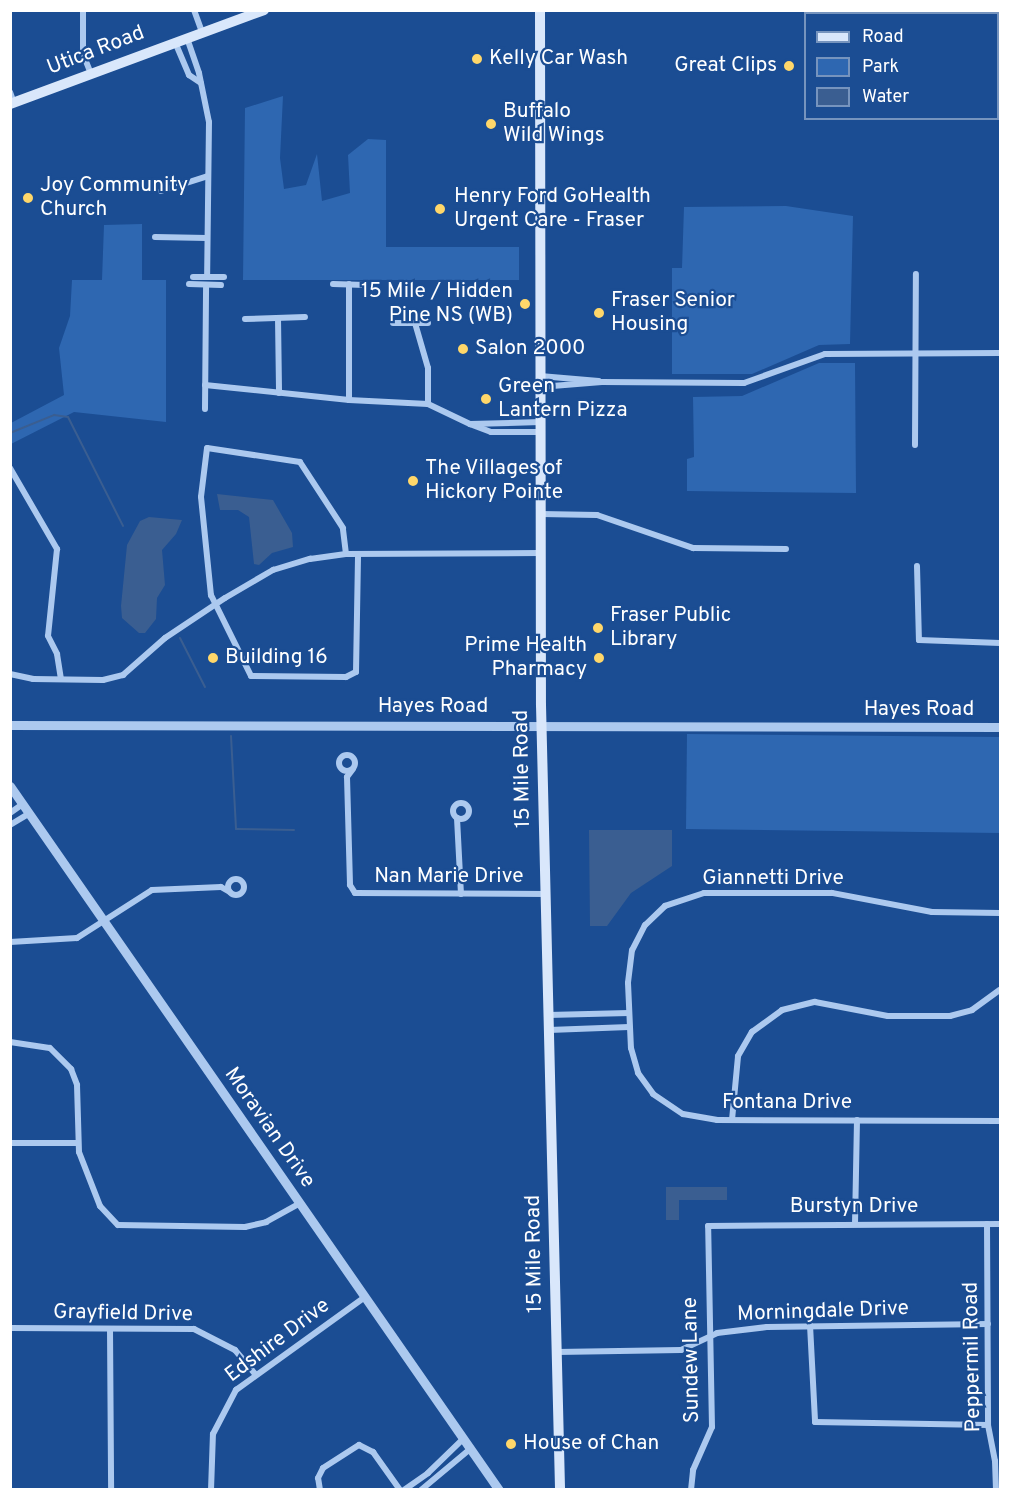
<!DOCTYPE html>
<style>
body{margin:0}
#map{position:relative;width:1011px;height:1500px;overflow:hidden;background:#1b4d93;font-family:Overpass,sans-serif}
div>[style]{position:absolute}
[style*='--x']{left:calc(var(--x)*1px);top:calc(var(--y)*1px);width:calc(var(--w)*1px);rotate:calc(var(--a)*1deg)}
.green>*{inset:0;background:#2e67b1}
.water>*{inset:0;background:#3a5e91}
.stream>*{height:2px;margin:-1px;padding:0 1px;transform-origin:1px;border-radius:1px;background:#3a5e91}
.minor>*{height:6px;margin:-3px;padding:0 3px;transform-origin:3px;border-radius:3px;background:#acc9ef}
.minor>.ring{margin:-3px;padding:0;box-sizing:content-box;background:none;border:6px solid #acc9ef;border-radius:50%}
.tertiary>*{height:9px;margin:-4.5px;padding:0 4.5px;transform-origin:4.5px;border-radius:4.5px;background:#acc9ef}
.secondary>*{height:10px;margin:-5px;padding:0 5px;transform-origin:5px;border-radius:5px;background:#d9e7fb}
.dots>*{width:16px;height:16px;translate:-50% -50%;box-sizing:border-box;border:3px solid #1b4d93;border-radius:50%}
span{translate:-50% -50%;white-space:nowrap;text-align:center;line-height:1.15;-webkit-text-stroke:4.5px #1b4d93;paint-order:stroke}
.street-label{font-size:21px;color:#fff}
.poi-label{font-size:21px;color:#fff}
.left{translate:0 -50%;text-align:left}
.right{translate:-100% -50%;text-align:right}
.frame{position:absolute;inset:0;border:12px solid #fff;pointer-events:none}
.legend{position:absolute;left:804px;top:12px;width:195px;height:108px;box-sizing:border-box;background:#1b4d93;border:2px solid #7694be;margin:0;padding:8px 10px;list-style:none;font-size:18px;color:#fff}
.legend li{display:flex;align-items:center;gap:12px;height:30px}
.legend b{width:30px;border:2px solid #7694be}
</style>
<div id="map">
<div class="green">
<div style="clip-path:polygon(283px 96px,280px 158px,284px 189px,306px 185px,317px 154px,322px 201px,350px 193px,348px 155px,368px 139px,386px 140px,386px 247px,519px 247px,519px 280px,243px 280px,245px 108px)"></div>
<div style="clip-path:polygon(786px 206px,853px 216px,850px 344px,819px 345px,752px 374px,672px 374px,672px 268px,682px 268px,684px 207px)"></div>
<div style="clip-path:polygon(142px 224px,142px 280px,166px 280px,166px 422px,74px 412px,11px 444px,11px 423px,64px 395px,59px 348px,70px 316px,72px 280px,102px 280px,104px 225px)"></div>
<div style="clip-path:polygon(819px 363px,855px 363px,856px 493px,687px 491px,687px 459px,694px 457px,693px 397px,742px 396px)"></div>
<div style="clip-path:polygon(687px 734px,1000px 737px,1000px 833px,686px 829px)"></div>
</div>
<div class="water">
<div style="clip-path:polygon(217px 494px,273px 500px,292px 533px,293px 547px,272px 553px,259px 565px,254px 564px,249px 517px,238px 510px,220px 510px)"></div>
<div style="clip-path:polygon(149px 517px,182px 520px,176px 534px,162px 550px,165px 585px,157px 598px,156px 619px,145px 633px,139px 633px,122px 618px,121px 606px,127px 545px,140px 521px)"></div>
<div style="clip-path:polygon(589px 830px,672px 830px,672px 866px,631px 893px,607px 926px,590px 926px)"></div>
<div style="clip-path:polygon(666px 1187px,727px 1187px,727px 1200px,679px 1200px,679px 1220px,666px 1220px)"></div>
</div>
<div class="stream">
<div style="--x:10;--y:433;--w:48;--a:-22.2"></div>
<div style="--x:54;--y:415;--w:14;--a:8"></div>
<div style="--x:68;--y:417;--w:122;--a:63.2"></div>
<div style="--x:180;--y:638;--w:55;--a:63"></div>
<div style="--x:231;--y:736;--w:93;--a:86.9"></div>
<div style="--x:236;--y:829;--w:58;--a:1"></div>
</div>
<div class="minor">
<div style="--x:83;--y:10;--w:44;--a:90"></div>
<div style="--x:83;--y:54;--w:22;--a:68"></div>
<div style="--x:194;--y:10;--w:23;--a:70"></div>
<div style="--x:187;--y:38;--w:37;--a:71"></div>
<div style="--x:199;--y:73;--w:50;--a:78.5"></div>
<div style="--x:209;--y:122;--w:155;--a:90.7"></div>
<div style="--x:175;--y:42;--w:36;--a:67"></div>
<div style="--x:189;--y:75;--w:14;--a:34"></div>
<div style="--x:10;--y:92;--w:12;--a:70"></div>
<div style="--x:161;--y:191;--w:49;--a:-17.7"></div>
<div style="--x:155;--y:237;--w:52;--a:1.1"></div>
<div style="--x:193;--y:277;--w:31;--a:0"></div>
<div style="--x:189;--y:284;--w:32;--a:2"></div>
<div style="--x:333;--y:284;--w:32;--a:2"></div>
<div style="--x:278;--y:318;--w:75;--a:89.2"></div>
<div style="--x:245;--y:319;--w:60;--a:-1.9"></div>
<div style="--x:393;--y:323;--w:35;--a:0"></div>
<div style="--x:415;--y:323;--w:47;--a:73.9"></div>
<div style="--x:428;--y:368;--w:36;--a:90"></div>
<div style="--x:540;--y:376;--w:59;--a:4.8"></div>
<div style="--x:205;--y:385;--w:145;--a:5.9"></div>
<div style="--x:349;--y:400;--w:79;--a:2.9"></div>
<div style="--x:428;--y:404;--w:47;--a:25.5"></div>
<div style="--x:540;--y:387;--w:62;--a:-4.6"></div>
<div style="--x:602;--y:382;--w:142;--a:0.4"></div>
<div style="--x:744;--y:383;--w:86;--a:-19.7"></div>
<div style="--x:825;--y:354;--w:175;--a:-0.3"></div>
<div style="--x:349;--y:400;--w:116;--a:-90"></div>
<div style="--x:205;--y:409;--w:124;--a:-89.5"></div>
<div style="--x:541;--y:432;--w:50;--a:180"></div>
<div style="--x:491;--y:432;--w:22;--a:-159"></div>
<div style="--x:470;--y:424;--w:71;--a:-1.6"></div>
<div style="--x:915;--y:445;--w:171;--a:-89.7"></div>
<div style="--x:10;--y:468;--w:94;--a:59.9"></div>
<div style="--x:57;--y:549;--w:87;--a:95.9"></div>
<div style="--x:48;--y:636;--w:20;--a:63"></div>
<div style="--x:57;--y:654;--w:24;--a:81"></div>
<div style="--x:541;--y:514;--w:56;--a:1"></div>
<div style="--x:597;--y:515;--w:102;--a:19"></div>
<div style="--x:693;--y:548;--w:93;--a:0.6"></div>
<div style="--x:346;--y:554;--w:26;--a:-97"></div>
<div style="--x:343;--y:528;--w:79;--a:-123.1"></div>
<div style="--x:300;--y:462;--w:94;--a:-171.4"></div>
<div style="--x:207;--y:448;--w:49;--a:97"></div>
<div style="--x:201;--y:497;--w:99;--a:84.2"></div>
<div style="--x:211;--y:595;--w:90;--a:63.7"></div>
<div style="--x:251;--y:676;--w:95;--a:0.6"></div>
<div style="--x:346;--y:677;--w:11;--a:-27"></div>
<div style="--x:356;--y:672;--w:117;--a:-89"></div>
<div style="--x:917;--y:566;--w:74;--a:88.5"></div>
<div style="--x:919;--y:640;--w:81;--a:2.1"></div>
<div style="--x:10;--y:674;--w:24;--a:12"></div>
<div style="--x:33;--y:679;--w:70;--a:0.8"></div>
<div style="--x:103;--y:680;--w:21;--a:-14"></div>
<div style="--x:123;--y:675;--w:56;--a:-41.4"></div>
<div style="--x:165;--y:638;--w:72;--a:-33.7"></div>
<div style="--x:225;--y:598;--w:56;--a:-30.3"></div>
<div style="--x:273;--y:570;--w:39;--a:-17"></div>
<div style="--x:310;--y:559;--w:36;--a:-8"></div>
<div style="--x:346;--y:554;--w:194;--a:-0.3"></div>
<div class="ring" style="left:339px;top:755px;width:10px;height:10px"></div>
<div style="--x:353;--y:769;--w:10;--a:127"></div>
<div style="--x:347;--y:777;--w:108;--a:88.4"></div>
<div style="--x:350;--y:885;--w:9;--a:58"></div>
<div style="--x:355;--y:893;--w:191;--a:0.3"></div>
<div class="ring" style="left:453px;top:803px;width:10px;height:10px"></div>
<div style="--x:10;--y:813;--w:16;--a:-35"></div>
<div style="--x:457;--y:818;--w:76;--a:87"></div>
<div style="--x:10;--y:825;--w:23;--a:-31"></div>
<div class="ring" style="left:228px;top:879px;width:10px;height:10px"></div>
<div style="--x:1000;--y:913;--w:68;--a:-179.2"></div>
<div style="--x:932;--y:912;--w:102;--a:-169.2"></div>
<div style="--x:832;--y:893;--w:128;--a:180"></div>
<div style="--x:704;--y:893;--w:41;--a:161.6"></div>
<div style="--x:665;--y:906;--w:28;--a:136"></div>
<div style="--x:645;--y:925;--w:28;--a:117"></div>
<div style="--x:632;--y:950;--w:33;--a:97"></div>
<div style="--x:628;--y:983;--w:65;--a:87.4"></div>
<div style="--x:631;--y:1048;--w:26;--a:74"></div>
<div style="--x:638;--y:1073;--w:26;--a:54"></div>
<div style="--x:653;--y:1094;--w:36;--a:34"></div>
<div style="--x:683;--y:1114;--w:35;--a:10"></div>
<div style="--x:717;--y:1120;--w:283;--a:0.2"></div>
<div style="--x:10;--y:942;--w:67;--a:-3.4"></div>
<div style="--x:77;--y:938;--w:89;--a:-32.6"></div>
<div style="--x:152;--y:890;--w:69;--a:-2.5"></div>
<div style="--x:221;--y:887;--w:10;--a:29"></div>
<div style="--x:548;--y:1015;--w:81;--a:-1.4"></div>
<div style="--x:549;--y:1030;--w:80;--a:-2.1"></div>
<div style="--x:10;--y:1042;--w:40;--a:8.5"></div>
<div style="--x:50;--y:1048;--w:30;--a:45"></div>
<div style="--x:71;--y:1069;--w:17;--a:69"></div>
<div style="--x:77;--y:1085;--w:67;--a:88.3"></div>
<div style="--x:79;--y:1152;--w:58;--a:68.7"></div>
<div style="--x:100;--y:1206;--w:26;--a:47"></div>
<div style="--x:118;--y:1225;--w:127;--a:0.9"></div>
<div style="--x:245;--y:1227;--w:22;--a:-13"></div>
<div style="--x:266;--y:1222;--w:39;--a:-29"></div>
<div style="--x:732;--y:1120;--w:64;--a:-84.6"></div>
<div style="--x:738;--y:1056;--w:28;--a:-60"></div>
<div style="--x:752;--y:1032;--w:37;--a:-36"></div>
<div style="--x:782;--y:1010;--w:34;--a:-14"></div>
<div style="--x:815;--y:1002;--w:74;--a:10.9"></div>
<div style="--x:888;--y:1016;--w:62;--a:0"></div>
<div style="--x:950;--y:1016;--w:23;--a:-15"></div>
<div style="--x:972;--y:1010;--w:34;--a:-36"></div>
<div style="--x:10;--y:1143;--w:67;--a:0"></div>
<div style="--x:855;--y:1224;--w:104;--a:-88.9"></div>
<div style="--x:987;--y:1224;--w:201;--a:89.7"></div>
<div style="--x:988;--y:1425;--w:37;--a:79"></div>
<div style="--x:995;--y:1461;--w:29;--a:88"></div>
<div style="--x:810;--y:1325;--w:97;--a:87"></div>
<div style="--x:815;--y:1422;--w:173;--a:1"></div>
<div style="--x:10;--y:1328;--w:184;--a:0.3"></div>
<div style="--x:194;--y:1329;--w:46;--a:27.1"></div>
<div style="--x:235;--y:1350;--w:31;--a:50"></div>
<div style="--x:110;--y:1329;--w:161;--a:89.6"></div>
<div style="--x:557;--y:1352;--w:124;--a:-0.9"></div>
<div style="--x:681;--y:1350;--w:40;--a:-25"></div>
<div style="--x:717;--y:1333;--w:50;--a:-6.8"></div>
<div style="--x:767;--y:1327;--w:221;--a:-0.8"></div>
<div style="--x:211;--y:1490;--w:56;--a:-88"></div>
<div style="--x:213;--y:1434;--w:50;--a:-62.4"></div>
<div style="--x:236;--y:1390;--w:159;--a:-35.8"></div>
<div style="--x:320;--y:1490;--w:12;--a:-99"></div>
<div style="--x:318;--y:1478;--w:11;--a:-63"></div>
<div style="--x:323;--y:1468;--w:43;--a:-32.6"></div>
<div style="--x:359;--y:1445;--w:16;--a:27"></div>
<div style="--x:373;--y:1452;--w:47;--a:54.6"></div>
<div style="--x:404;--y:1490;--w:29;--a:-35"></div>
<div style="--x:428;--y:1473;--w:49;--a:-44.2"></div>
<div style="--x:421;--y:1490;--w:64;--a:-39.9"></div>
<div style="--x:691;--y:1490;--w:20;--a:-84"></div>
<div style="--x:693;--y:1470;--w:47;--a:-66.2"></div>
<div style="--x:712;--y:1427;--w:201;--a:-91.1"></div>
<div style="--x:708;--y:1226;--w:292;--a:-0.4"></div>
</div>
<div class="tertiary">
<div style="--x:10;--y:725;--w:990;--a:0.12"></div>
<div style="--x:10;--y:786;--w:857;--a:55.22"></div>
</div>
<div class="secondary">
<div style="--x:540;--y:10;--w:695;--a:89.92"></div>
<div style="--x:541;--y:705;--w:785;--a:88.61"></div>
<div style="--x:10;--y:104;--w:271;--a:-20.3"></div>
</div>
<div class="dots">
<div style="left:477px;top:59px;background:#ffd76a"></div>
<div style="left:789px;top:66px;background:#ffd76a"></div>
<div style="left:491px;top:124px;background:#ffd76a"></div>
<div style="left:28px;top:198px;background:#ffd76a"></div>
<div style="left:440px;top:209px;background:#ffd76a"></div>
<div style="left:525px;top:304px;background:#ffd76a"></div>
<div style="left:599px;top:313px;background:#ffd76a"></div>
<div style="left:463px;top:349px;background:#ffd76a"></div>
<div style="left:486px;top:399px;background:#ffd76a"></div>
<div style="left:413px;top:481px;background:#ffd76a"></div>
<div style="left:598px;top:628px;background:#ffd76a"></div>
<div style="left:213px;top:658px;background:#ffd76a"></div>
<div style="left:599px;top:658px;background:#ffd76a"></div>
<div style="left:511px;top:1444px;background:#ffd76a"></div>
</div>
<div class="street-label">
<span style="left:96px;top:51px;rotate:-21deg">Utica Road</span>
<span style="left:433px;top:707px">Hayes Road</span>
<span style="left:919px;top:710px">Hayes Road</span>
<span style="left:523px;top:769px;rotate:-91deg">15 Mile Road</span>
<span style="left:449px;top:877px">Nan Marie Drive</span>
<span style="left:773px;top:879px">Giannetti Drive</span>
<span style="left:787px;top:1103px">Fontana Drive</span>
<span style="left:269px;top:1128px;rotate:55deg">Moravian Drive</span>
<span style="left:854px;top:1207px">Burstyn Drive</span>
<span style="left:535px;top:1254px;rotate:-91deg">15 Mile Road</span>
<span style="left:823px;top:1312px;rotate:-2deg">Morningdale Drive</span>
<span style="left:123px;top:1314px;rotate:1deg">Grayfield Drive</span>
<span style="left:278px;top:1341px;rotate:-37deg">Edshire Drive</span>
<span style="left:973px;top:1357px;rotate:-91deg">Peppermil Road</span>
<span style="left:692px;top:1360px;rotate:-91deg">Sundew Lane</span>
</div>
<div class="poi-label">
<span class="left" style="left:489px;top:59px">Kelly Car Wash</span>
<span class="right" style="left:777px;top:66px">Great Clips</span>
<span class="left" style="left:503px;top:124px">Buffalo<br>Wild Wings</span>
<span class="left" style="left:40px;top:198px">Joy Community<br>Church</span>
<span class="left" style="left:454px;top:209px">Henry Ford GoHealth<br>Urgent Care - Fraser</span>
<span class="right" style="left:513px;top:304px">15 Mile / Hidden<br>Pine NS (WB)</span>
<span class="left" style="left:611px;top:313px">Fraser Senior<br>Housing</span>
<span class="left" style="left:475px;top:349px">Salon 2000</span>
<span class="left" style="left:498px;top:399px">Green<br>Lantern Pizza</span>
<span class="left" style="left:425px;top:481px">The Villages of<br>Hickory Pointe</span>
<span class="left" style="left:610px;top:628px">Fraser Public<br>Library</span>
<span class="right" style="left:587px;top:658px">Prime Health<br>Pharmacy</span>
<span class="left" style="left:225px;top:658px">Building 16</span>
<span class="left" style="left:523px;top:1444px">House of Chan</span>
</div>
<div class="frame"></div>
<ul class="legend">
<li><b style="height:8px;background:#d9e7fb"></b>Road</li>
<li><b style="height:16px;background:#2e67b1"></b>Park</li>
<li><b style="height:16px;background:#3a5e91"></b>Water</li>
</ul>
</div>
